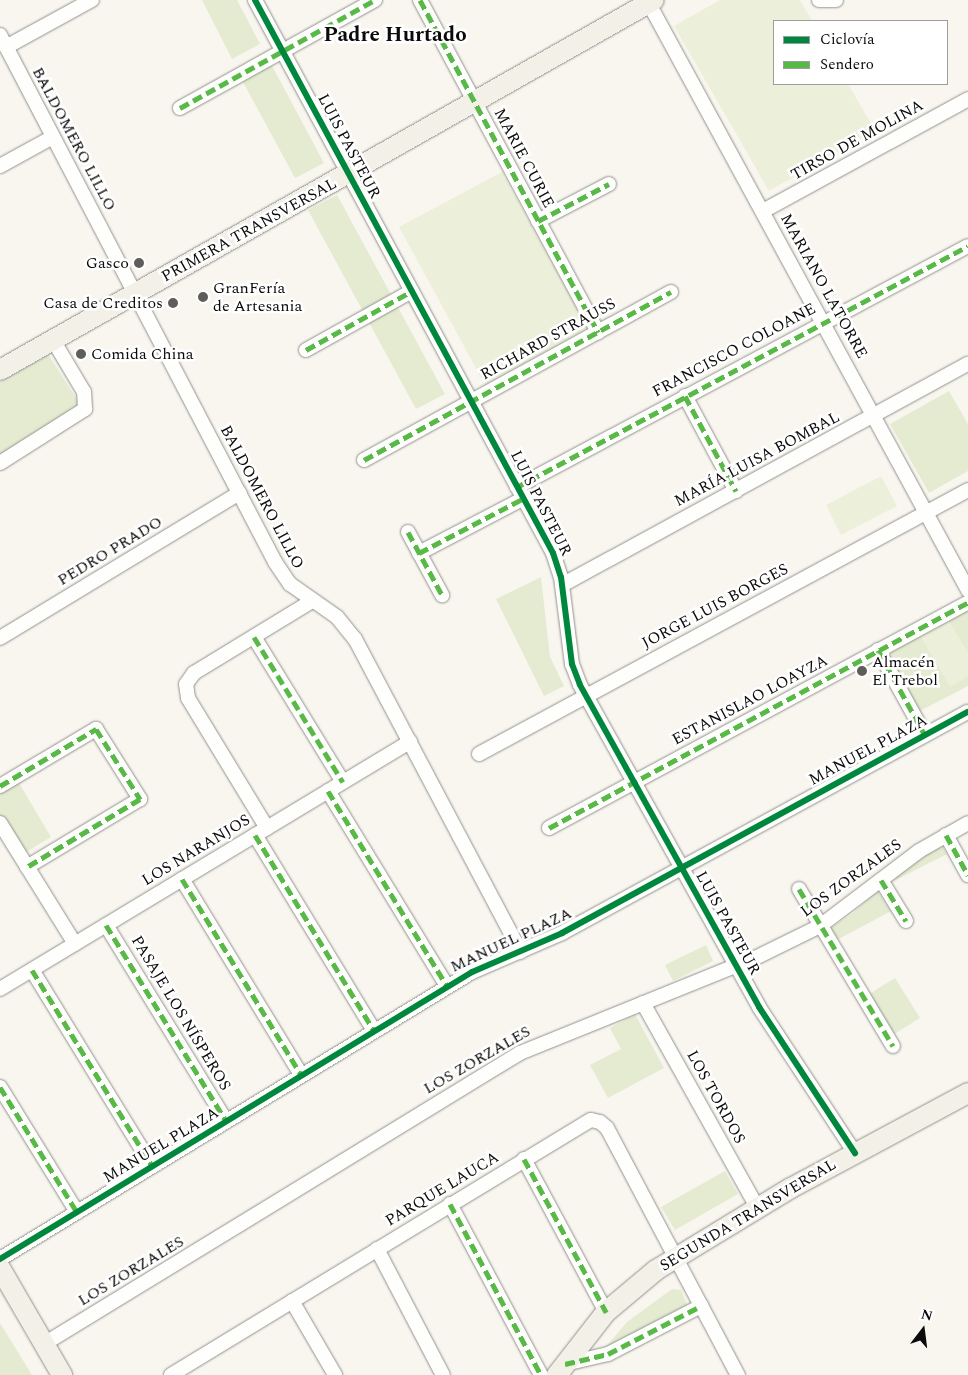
<!DOCTYPE html>
<meta charset="utf-8">
<style>
body{margin:0}
#map{position:relative;width:968px;height:1375px;overflow:hidden;background:#f9f6ef;font-family:Spectral,serif}
div>[style]{position:absolute}
[style*='--x']{left:calc(var(--x)*1px);top:calc(var(--y)*1px);width:calc(var(--w)*1px);rotate:calc(var(--a)*1deg)}
.green>*{inset:0;background:#e4ebd1}
.pitch>*{inset:0;background:#ecf0da}
.roads{filter:drop-shadow(0 0 1px #92918e) drop-shadow(0 0 1px #92918e)}
.street>*{height:14px;margin:-7px;padding:0 7px;transform-origin:7px;border-radius:7px;background:#fefefd}
.secondary>*{height:20px;margin:-10px;padding:0 10px;transform-origin:10px;border-radius:10px;background:#f3f0e8}
.quiet>*{height:5px;margin-top:-2.5px;transform-origin:0;background:repeating-linear-gradient(90deg,#58b947 0 10px,transparent 0 15px)}
.cycleway>*{height:6px;margin:-3px;padding:0 3px;transform-origin:3px;border-radius:3px;background:#00873e}
.dots>*{width:14px;height:14px;translate:-50% -50%;box-sizing:border-box;border:2px solid #fff;border-radius:50%}
span{translate:-50% -50%;white-space:nowrap;text-align:center;line-height:1.15;-webkit-text-stroke:5px #fff;paint-order:stroke}
.street-label{font-size:16px;color:#0b0b0b}
.poi-label{font-size:16px;color:#0b0b0b}
.right{translate:-100% -50%;text-align:right}
.left{translate:0 -50%;text-align:left}
.district-label{font-size:21px;color:#0b0b0b;font-weight:700}
.legend{position:absolute;left:773px;top:20px;width:175px;height:65px;box-sizing:border-box;background:#fff;border:1px solid #9d9d9d;margin:0;padding:6px 9px;list-style:none;font-size:15px;color:#0b0b0b}
.legend li{display:flex;align-items:center;gap:10px;height:25px}
.legend b{width:25px;border:1px solid #9d9d9d}
.north{position:absolute;left:898px;top:1305px;width:50px;height:50px;-webkit-text-stroke:4px #fff;paint-order:stroke;rotate:15deg;font-size:14px;font-weight:700;line-height:20px;text-align:center;color:#0b0b0b}
.north::after{content:'';display:block;margin:auto;width:18px;height:22px;background:#0b0b0b;clip-path:polygon(50% 0,100% 100%,50% 72%,0 100%)}
</style>
<div id="map">
<div class="green">
<div style="clip-path:polygon(202px 0,237px 0,260px 44px,232px 59px)"></div>
<div style="clip-path:polygon(271px 64px,324px 163px,295px 178px,242px 80px)"></div>
<div style="clip-path:polygon(337px 195px,445px 394px,416px 409px,308px 210px)"></div>
<div style="clip-path:polygon(48px 354px,78px 401px,74px 411px,0 455px,0 382px)"></div>
<div style="clip-path:polygon(949px 391px,968px 424px,968px 471px,929px 493px,890px 424px)"></div>
<div style="clip-path:polygon(541px 577px,550px 657px,564px 686px,544px 696px,496px 599px)"></div>
<div style="clip-path:polygon(968px 610px,968px 686px,918px 712px,886px 654px)"></div>
<div style="clip-path:polygon(19px 783px,51px 837px,23px 854px,0 815px,0 794px)"></div>
<div style="clip-path:polygon(941px 844px,947px 854px,892px 882px,906px 867px)"></div>
<div style="clip-path:polygon(877px 891px,891px 911px,835px 941px,828px 930px,853px 913px)"></div>
<div style="clip-path:polygon(706px 945px,713px 961px,673px 981px,665px 965px)"></div>
<div style="clip-path:polygon(895px 978px,920px 1018px,891px 1036px,866px 996px)"></div>
<div style="clip-path:polygon(635px 1014px,664px 1068px,608px 1098px,590px 1065px,621px 1049px,610px 1028px)"></div>
<div style="clip-path:polygon(725px 1171px,738px 1194px,675px 1230px,661px 1207px)"></div>
<div style="clip-path:polygon(672px 1289px,681px 1290px,688px 1307px,605px 1348px,627px 1322px)"></div>
<div style="clip-path:polygon(0 1323px,32px 1375px,0 1375px)"></div>
</div>
<div class="pitch">
<div style="clip-path:polygon(720px 0,800px 0,812px 21px,774px 21px,774px 84px,848px 84px,875px 130px,769px 191px,674px 26px)"></div>
<div style="clip-path:polygon(502px 172px,588px 329px,485px 385px,399px 227px)"></div>
<div style="clip-path:polygon(881px 476px,897px 506px,841px 535px,826px 505px)"></div>
<div style="clip-path:polygon(948px 619px,968px 653px,968px 676px,950px 687px,920px 635px)"></div>
</div>
<div class="roads">
<div class="street">
<div style="--x:255;--y:0;--w:628;--a:61.68"></div>
<div style="--x:553;--y:553;--w:25;--a:72"></div>
<div style="--x:561;--y:577;--w:88;--a:82.8"></div>
<div style="--x:572;--y:664;--w:22;--a:69"></div>
<div style="--x:580;--y:685;--w:368;--a:60.9"></div>
<div style="--x:759;--y:1007;--w:175;--a:56.7"></div>
<div style="--x:420;--y:0;--w:377;--a:61.8"></div>
<div style="--x:647;--y:0;--w:672;--a:61.45"></div>
<div style="--x:819;--y:0;--w:17;--a:0"></div>
<div style="--x:0;--y:35;--w:594;--a:62.44"></div>
<div style="--x:275;--y:562;--w:27;--a:56"></div>
<div style="--x:290;--y:584;--w:57;--a:35.1"></div>
<div style="--x:337;--y:617;--w:28;--a:51"></div>
<div style="--x:355;--y:639;--w:354;--a:62.1"></div>
<div style="--x:6;--y:47;--w:98;--a:-28.7"></div>
<div style="--x:180;--y:108;--w:223;--a:-29"></div>
<div style="--x:0;--y:166;--w:60;--a:-28.7"></div>
<div style="--x:763;--y:211;--w:234;--a:-28.6"></div>
<div style="--x:538;--y:221;--w:80;--a:-27.5"></div>
<div style="--x:306;--y:350;--w:121;--a:-29.1"></div>
<div style="--x:685;--y:396;--w:108;--a:61.8"></div>
<div style="--x:364;--y:460;--w:350;--a:-28.7"></div>
<div style="--x:0;--y:463;--w:101;--a:-32.4"></div>
<div style="--x:85;--y:409;--w:17;--a:-93"></div>
<div style="--x:84;--y:392;--w:61;--a:-120.8"></div>
<div style="--x:517;--y:487;--w:511;--a:-28.12"></div>
<div style="--x:408;--y:532;--w:72;--a:61.6"></div>
<div style="--x:419;--y:553;--w:119;--a:-27.6"></div>
<div style="--x:562;--y:585;--w:462;--a:-28.6"></div>
<div style="--x:254;--y:637;--w:170;--a:58.5"></div>
<div style="--x:0;--y:638;--w:280;--a:-31.2"></div>
<div style="--x:878;--y:650;--w:97;--a:61.1"></div>
<div style="--x:479;--y:754;--w:556;--a:-28.36"></div>
<div style="--x:0;--y:786;--w:112;--a:-30.7"></div>
<div style="--x:96;--y:729;--w:83;--a:57.8"></div>
<div style="--x:140;--y:799;--w:132;--a:149"></div>
<div style="--x:328;--y:791;--w:228;--a:58.6"></div>
<div style="--x:0;--y:823;--w:142;--a:58.2"></div>
<div style="--x:267;--y:828;--w:152;--a:-121.3"></div>
<div style="--x:188;--y:698;--w:14;--a:-98"></div>
<div style="--x:186;--y:684;--w:14;--a:-54"></div>
<div style="--x:194;--y:673;--w:138;--a:-31.4"></div>
<div style="--x:549;--y:828;--w:476;--a:-28.3"></div>
<div style="--x:255;--y:835;--w:229;--a:58.7"></div>
<div style="--x:946;--y:835;--w:46;--a:61.2"></div>
<div style="--x:182;--y:879;--w:229;--a:58.7"></div>
<div style="--x:881;--y:880;--w:48;--a:58.6"></div>
<div style="--x:799;--y:889;--w:183;--a:59.1"></div>
<div style="--x:106;--y:925;--w:230;--a:58.5"></div>
<div style="--x:32;--y:970;--w:230;--a:58.5"></div>
<div style="--x:0;--y:989;--w:479;--a:-31.1"></div>
<div style="--x:643;--y:1003;--w:234;--a:60.8"></div>
<div style="--x:0;--y:1087;--w:147;--a:58.4"></div>
<div style="--x:524;--y:1159;--w:174;--a:61.8"></div>
<div style="--x:450;--y:1204;--w:194;--a:62"></div>
<div style="--x:377;--y:1249;--w:142;--a:62.4"></div>
<div style="--x:0;--y:1259;--w:552;--a:-31.3"></div>
<div style="--x:472;--y:972;--w:98;--a:-23.4"></div>
<div style="--x:562;--y:933;--w:462;--a:-28.6"></div>
<div style="--x:292;--y:1301;--w:86;--a:59.8"></div>
<div style="--x:44;--y:1344;--w:558;--a:-31.44"></div>
<div style="--x:520;--y:1053;--w:253;--a:-22"></div>
<div style="--x:755;--y:958;--w:72;--a:-26.2"></div>
<div style="--x:820;--y:926;--w:124;--a:-37.1"></div>
<div style="--x:919;--y:851;--w:56;--a:-29.7"></div>
<div style="--x:565;--y:1364;--w:44;--a:-13.1"></div>
<div style="--x:608;--y:1354;--w:105;--a:-27.3"></div>
<div style="--x:171;--y:1375;--w:491;--a:-31.3"></div>
<div style="--x:591;--y:1120;--w:9;--a:13"></div>
<div style="--x:600;--y:1122;--w:9;--a:41"></div>
<div style="--x:607;--y:1128;--w:280;--a:62.1"></div>
</div>
<div class="secondary">
<div style="--x:0;--y:370;--w:751;--a:-29.5"></div>
<div style="--x:0;--y:1268;--w:124;--a:59.9"></div>
<div style="--x:557;--y:1375;--w:80;--a:-52.1"></div>
<div style="--x:606;--y:1312;--w:65;--a:-40"></div>
<div style="--x:656;--y:1270;--w:158;--a:-31.3"></div>
<div style="--x:791;--y:1188;--w:201;--a:-28.2"></div>
</div>
</div>
<div class="quiet">
<div style="--x:420;--y:0;--w:377;--a:61.8"></div>
<div style="--x:180;--y:108;--w:223;--a:-29"></div>
<div style="--x:538;--y:221;--w:80;--a:-27.5"></div>
<div style="--x:306;--y:350;--w:121;--a:-29.1"></div>
<div style="--x:685;--y:396;--w:108;--a:61.8"></div>
<div style="--x:364;--y:460;--w:350;--a:-28.7"></div>
<div style="--x:517;--y:487;--w:511;--a:-28.12"></div>
<div style="--x:408;--y:532;--w:72;--a:61.6"></div>
<div style="--x:419;--y:553;--w:119;--a:-27.6"></div>
<div style="--x:254;--y:637;--w:170;--a:58.5"></div>
<div style="--x:878;--y:650;--w:97;--a:61.1"></div>
<div style="--x:0;--y:786;--w:112;--a:-30.7"></div>
<div style="--x:96;--y:729;--w:83;--a:57.8"></div>
<div style="--x:140;--y:799;--w:132;--a:149"></div>
<div style="--x:328;--y:791;--w:228;--a:58.6"></div>
<div style="--x:549;--y:828;--w:476;--a:-28.3"></div>
<div style="--x:255;--y:835;--w:229;--a:58.7"></div>
<div style="--x:946;--y:835;--w:46;--a:61.2"></div>
<div style="--x:182;--y:879;--w:229;--a:58.7"></div>
<div style="--x:881;--y:880;--w:48;--a:58.6"></div>
<div style="--x:799;--y:889;--w:183;--a:59.1"></div>
<div style="--x:106;--y:925;--w:230;--a:58.5"></div>
<div style="--x:32;--y:970;--w:230;--a:58.5"></div>
<div style="--x:0;--y:1087;--w:147;--a:58.4"></div>
<div style="--x:524;--y:1159;--w:174;--a:61.8"></div>
<div style="--x:450;--y:1204;--w:194;--a:62"></div>
<div style="--x:565;--y:1364;--w:44;--a:-13.1"></div>
<div style="--x:608;--y:1354;--w:105;--a:-27.3"></div>
</div>
<div class="cycleway">
<div style="--x:255;--y:0;--w:628;--a:61.68"></div>
<div style="--x:553;--y:553;--w:25;--a:72"></div>
<div style="--x:561;--y:577;--w:88;--a:82.8"></div>
<div style="--x:572;--y:664;--w:22;--a:69"></div>
<div style="--x:580;--y:685;--w:368;--a:60.9"></div>
<div style="--x:759;--y:1007;--w:175;--a:56.7"></div>
<div style="--x:0;--y:1259;--w:552;--a:-31.3"></div>
<div style="--x:472;--y:972;--w:98;--a:-23.4"></div>
<div style="--x:562;--y:933;--w:462;--a:-28.6"></div>
</div>
<div class="dots">
<div style="left:139px;top:263px;background:#5e5d5b"></div>
<div style="left:203px;top:297px;background:#5e5d5b"></div>
<div style="left:173px;top:303px;background:#5e5d5b"></div>
<div style="left:81px;top:354px;background:#5e5d5b"></div>
<div style="left:862px;top:671px;background:#5e5d5b"></div>
</div>
<div class="street-label">
<span style="left:74px;top:139px;rotate:62deg">BALDOMERO LILLO</span>
<span style="left:857px;top:140px;rotate:-29deg">TIRSO DE MOLINA</span>
<span style="left:349px;top:146px;rotate:62deg">LUIS PASTEUR</span>
<span style="left:524px;top:158px;rotate:62deg">MARIE CURIE</span>
<span style="left:249px;top:230px;rotate:-29deg">PRIMERA TRANSVERSAL</span>
<span style="left:824px;top:286px;rotate:61deg">MARIANO LATORRE</span>
<span style="left:548px;top:339px;rotate:-29deg">RICHARD STRAUSS</span>
<span style="left:734px;top:350px;rotate:-28deg">FRANCISCO COLOANE</span>
<span style="left:757px;top:459px;rotate:-28deg">MARÍA LUISA BOMBAL</span>
<span style="left:262px;top:497px;rotate:62deg">BALDOMERO LILLO</span>
<span style="left:541px;top:503px;rotate:63deg">LUIS PASTEUR</span>
<span style="left:110px;top:551px;rotate:-31deg">PEDRO PRADO</span>
<span style="left:715px;top:606px;rotate:-28deg">JORGE LUIS BORGES</span>
<span style="left:750px;top:700px;rotate:-28deg">ESTANISLAO LOAYZA</span>
<span style="left:868px;top:750px;rotate:-28deg">MANUEL PLAZA</span>
<span style="left:196px;top:850px;rotate:-31deg">LOS NARANJOS</span>
<span style="left:851px;top:878px;rotate:-36deg">LOS ZORZALES</span>
<span style="left:728px;top:923px;rotate:61deg">LUIS PASTEUR</span>
<span style="left:511px;top:940px;rotate:-25deg">MANUEL PLAZA</span>
<span style="left:181px;top:1013px;rotate:59deg">PASAJE LOS NÍSPEROS</span>
<span style="left:477px;top:1060px;rotate:-30deg">LOS ZORZALES</span>
<span style="left:716px;top:1097px;rotate:61deg">LOS TORDOS</span>
<span style="left:161px;top:1145px;rotate:-31deg">MANUEL PLAZA</span>
<span style="left:442px;top:1189px;rotate:-31deg">PARQUE LAUCA</span>
<span style="left:748px;top:1215px;rotate:-31deg">SEGUNDA TRANSVERSAL</span>
<span style="left:131px;top:1271px;rotate:-31deg">LOS ZORZALES</span>
</div>
<div class="poi-label">
<span class="right" style="left:129px;top:263px">Gasco</span>
<span class="left" style="left:213px;top:297px">GranFería<br>de Artesania</span>
<span class="right" style="left:163px;top:303px">Casa de Creditos</span>
<span class="left" style="left:91px;top:354px">Comida China</span>
<span class="left" style="left:872px;top:671px">Almacén<br>El Trebol</span>
</div>
<div class="district-label">
<span style="left:395px;top:35px">Padre Hurtado</span>
</div>
<ul class="legend">
<li><b style="height:6px;background:#00873e"></b>Ciclovía</li>
<li><b style="height:6px;background:#58b947"></b>Sendero</li>
</ul>
<div class="north">N</div>
</div>
